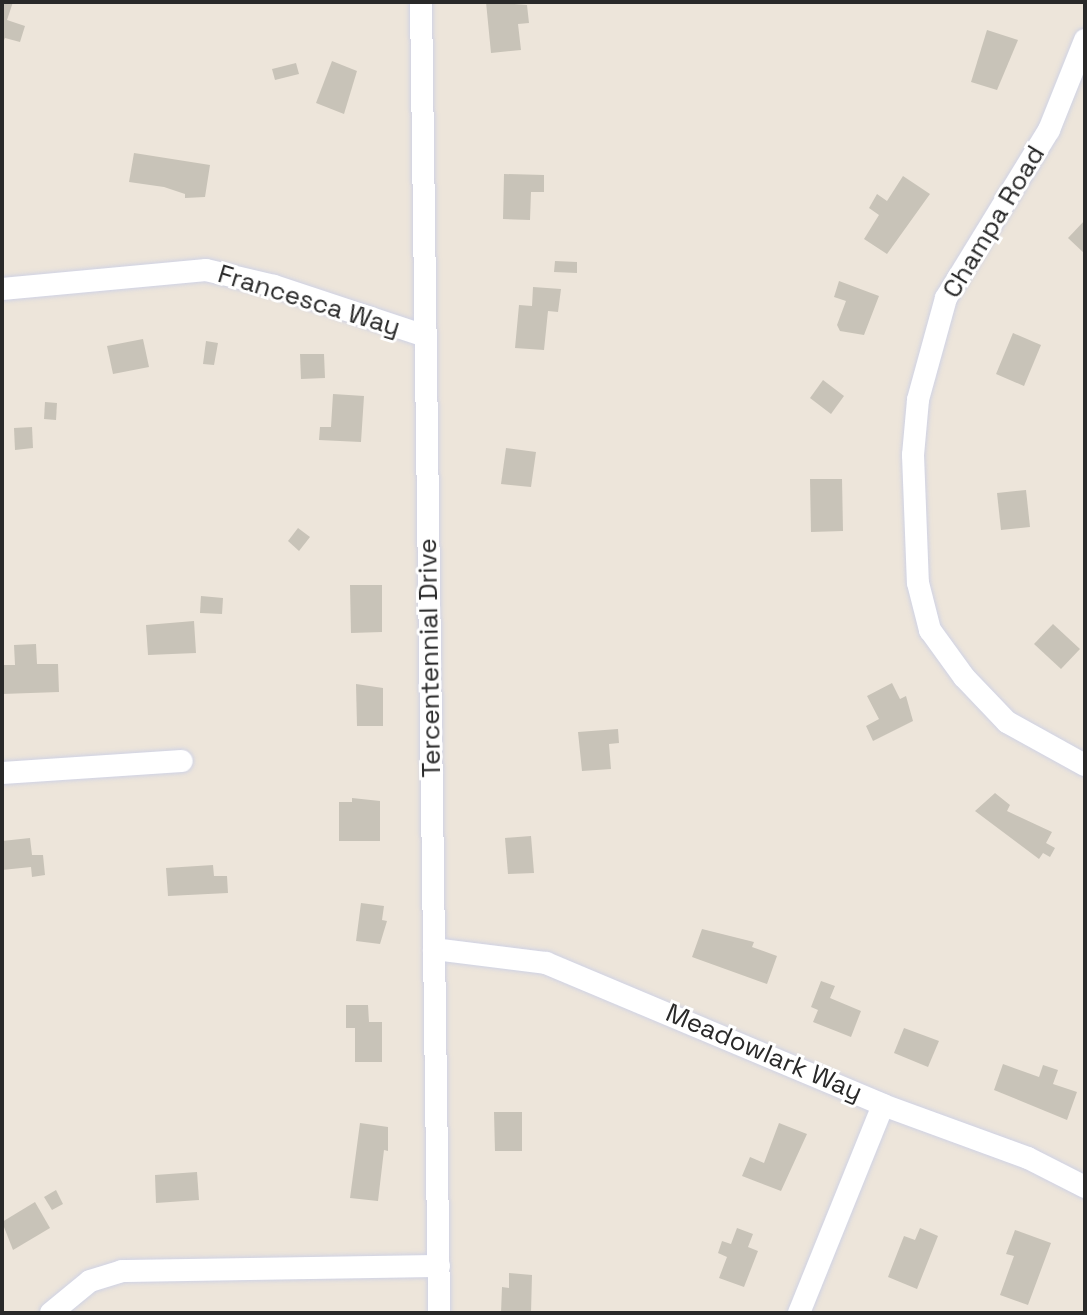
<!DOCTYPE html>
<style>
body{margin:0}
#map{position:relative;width:1087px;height:1315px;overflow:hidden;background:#ede5da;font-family:"Space Grotesk",sans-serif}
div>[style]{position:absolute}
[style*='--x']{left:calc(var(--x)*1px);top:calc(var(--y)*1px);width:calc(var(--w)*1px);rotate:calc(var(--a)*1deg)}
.building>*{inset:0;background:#c8c3b8}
.roads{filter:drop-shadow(0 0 2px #cfd2e4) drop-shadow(0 0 2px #cfd2e4)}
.minor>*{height:22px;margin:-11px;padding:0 11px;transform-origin:11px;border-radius:11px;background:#fff}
span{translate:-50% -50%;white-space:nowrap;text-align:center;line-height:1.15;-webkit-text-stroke:6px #fff;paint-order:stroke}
.street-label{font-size:26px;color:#292929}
.frame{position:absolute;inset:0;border:4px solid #292929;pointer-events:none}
</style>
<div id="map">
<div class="building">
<div style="clip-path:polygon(2px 2px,13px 2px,7px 20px,25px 26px,20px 42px,5px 38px,2px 45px)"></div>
<div style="clip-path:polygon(486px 2px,527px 5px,529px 23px,518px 24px,521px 50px,491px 53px)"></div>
<div style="clip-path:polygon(987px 30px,1018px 40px,997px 90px,971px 82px)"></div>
<div style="clip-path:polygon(332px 61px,357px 71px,344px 114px,316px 103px)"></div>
<div style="clip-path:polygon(296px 63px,299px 74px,275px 80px,272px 69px)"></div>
<div style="clip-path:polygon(134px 153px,210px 165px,205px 197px,185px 198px,185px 194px,164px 187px,129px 182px)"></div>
<div style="clip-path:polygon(504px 174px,544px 175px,544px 192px,531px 192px,530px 220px,503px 219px)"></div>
<div style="clip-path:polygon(903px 176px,930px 194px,887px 254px,864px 239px,879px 215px,869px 208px,877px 194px,887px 201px)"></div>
<div style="clip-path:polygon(1085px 220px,1085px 254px,1068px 238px)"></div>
<div style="clip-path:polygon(555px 261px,577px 262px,577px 273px,554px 272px)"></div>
<div style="clip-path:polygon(839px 281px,879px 296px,864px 335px,840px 331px,837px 325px,846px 301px,834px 297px)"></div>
<div style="clip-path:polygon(533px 287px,561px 289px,558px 312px,548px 311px,544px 350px,515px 348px,519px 305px,532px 306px)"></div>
<div style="clip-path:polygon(1013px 333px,1041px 345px,1024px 386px,996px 374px)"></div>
<div style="clip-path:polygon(143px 339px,149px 367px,113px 374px,107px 346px)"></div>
<div style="clip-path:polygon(206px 341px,218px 343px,214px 365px,203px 364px)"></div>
<div style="clip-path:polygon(300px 354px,324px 354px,325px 378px,301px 379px)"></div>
<div style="clip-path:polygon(823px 380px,844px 396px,831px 414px,810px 398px)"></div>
<div style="clip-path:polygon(333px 394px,364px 396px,361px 442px,319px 440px,320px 427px,331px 427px)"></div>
<div style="clip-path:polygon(45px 402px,57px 403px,56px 420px,44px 419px)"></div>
<div style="clip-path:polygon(32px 427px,33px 448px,15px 450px,14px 428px)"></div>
<div style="clip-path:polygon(506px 448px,536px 452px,531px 487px,501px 484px)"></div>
<div style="clip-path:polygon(810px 479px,842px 479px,843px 531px,811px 532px)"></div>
<div style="clip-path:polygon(1026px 490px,1030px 527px,1001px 530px,997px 493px)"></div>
<div style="clip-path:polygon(298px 528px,310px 537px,299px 551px,288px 541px)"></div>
<div style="clip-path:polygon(350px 585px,382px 585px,382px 632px,351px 633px)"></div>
<div style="clip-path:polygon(201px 596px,223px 598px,222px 614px,200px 613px)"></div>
<div style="clip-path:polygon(194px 621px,196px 653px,148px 655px,146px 625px)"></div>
<div style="clip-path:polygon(1053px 624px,1080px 649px,1061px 669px,1034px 644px)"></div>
<div style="clip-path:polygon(36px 644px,37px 664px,58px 664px,59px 692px,2px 694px,2px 665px,15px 665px,14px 645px)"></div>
<div style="clip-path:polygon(892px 683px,900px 699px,906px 696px,913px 721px,873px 741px,866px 726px,879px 719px,867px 696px)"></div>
<div style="clip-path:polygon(356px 684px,383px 688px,383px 726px,357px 726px)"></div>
<div style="clip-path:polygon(618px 729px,619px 743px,609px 744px,611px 769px,582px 771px,578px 732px)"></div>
<div style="clip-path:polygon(995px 793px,1010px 805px,1007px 811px,1052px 832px,1046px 843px,1055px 848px,1050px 857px,1043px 853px,1039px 859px,975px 811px)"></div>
<div style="clip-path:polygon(352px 798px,380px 801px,380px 841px,339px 841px,339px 802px,352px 802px)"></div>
<div style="clip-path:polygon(531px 836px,534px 873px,508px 874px,505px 838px)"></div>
<div style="clip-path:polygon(30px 838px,32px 855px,43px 855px,45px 875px,32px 877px,31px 867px,2px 870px,2px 841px)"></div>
<div style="clip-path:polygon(213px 865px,214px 876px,227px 876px,228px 893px,168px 896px,166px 868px)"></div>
<div style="clip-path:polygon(361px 903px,384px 906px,382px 920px,387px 921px,380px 944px,356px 941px)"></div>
<div style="clip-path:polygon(702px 929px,754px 942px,752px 947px,777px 956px,767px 984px,692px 957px)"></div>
<div style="clip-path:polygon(821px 981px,835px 986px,830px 998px,861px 1011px,851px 1037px,813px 1022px,818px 1010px,811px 1007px)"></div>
<div style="clip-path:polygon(346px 1005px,368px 1005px,369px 1022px,382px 1022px,382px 1062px,355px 1062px,355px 1028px,346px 1028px)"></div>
<div style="clip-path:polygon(904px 1028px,939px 1041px,928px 1067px,894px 1053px)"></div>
<div style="clip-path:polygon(1003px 1064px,1039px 1077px,1043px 1065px,1058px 1070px,1053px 1084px,1077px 1092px,1067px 1120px,994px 1090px)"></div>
<div style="clip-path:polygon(494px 1112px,522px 1112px,522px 1151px,495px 1151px)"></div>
<div style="clip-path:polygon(360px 1123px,388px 1127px,388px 1151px,384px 1150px,378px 1201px,350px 1198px)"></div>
<div style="clip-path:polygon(779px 1123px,807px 1134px,781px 1191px,742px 1176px,750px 1157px,764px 1163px)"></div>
<div style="clip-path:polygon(197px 1172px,199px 1200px,156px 1203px,155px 1175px)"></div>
<div style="clip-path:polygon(56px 1190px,63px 1204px,52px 1210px,44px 1197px)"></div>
<div style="clip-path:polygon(35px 1202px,50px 1228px,13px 1250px,2px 1222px)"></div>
<div style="clip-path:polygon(737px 1228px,753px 1234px,748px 1247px,758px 1251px,744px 1287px,719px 1278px,727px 1257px,718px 1253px,722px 1241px,731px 1244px)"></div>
<div style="clip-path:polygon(920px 1228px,938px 1236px,917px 1289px,888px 1277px,904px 1236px,915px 1240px)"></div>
<div style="clip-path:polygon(1015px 1230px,1051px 1243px,1028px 1305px,1000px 1295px,1014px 1256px,1006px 1254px)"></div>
<div style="clip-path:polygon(509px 1273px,532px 1275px,531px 1313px,501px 1313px,502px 1287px,509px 1288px)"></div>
</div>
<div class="roads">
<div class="minor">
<div style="--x:421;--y:2;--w:1311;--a:89.21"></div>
<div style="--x:1085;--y:40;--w:97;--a:111.8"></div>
<div style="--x:1049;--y:130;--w:197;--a:121.5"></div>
<div style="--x:946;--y:298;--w:106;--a:105.4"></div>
<div style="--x:918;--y:400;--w:55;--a:95.2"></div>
<div style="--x:913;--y:455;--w:128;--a:87.8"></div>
<div style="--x:918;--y:583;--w:49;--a:75.7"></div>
<div style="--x:930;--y:630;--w:58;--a:54.1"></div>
<div style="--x:964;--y:677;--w:62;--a:46.3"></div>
<div style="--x:1007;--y:722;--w:89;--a:28.9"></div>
<div style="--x:2;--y:289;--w:205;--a:-5.3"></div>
<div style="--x:206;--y:270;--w:70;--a:13.2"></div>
<div style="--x:274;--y:286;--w:159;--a:18.3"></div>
<div style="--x:2;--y:773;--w:180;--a:-3.8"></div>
<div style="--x:434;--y:949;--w:113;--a:7.1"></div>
<div style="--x:546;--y:963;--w:366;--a:22.8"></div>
<div style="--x:883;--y:1105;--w:154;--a:20.1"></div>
<div style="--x:1028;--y:1158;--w:64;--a:27"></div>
<div style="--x:51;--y:1313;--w:50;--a:-39.4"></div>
<div style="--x:90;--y:1281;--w:34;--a:-17"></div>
<div style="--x:122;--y:1271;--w:317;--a:-0.9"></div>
<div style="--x:799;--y:1313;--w:224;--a:-68"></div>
</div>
</div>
<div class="street-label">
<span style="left:994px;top:222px;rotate:-59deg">Champa Road</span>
<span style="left:309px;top:301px;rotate:17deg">Francesca Way</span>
<span style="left:430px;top:658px;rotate:-91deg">Tercentennial Drive</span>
<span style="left:764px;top:1053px;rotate:23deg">Meadowlark Way</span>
</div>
<div class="frame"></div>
</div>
